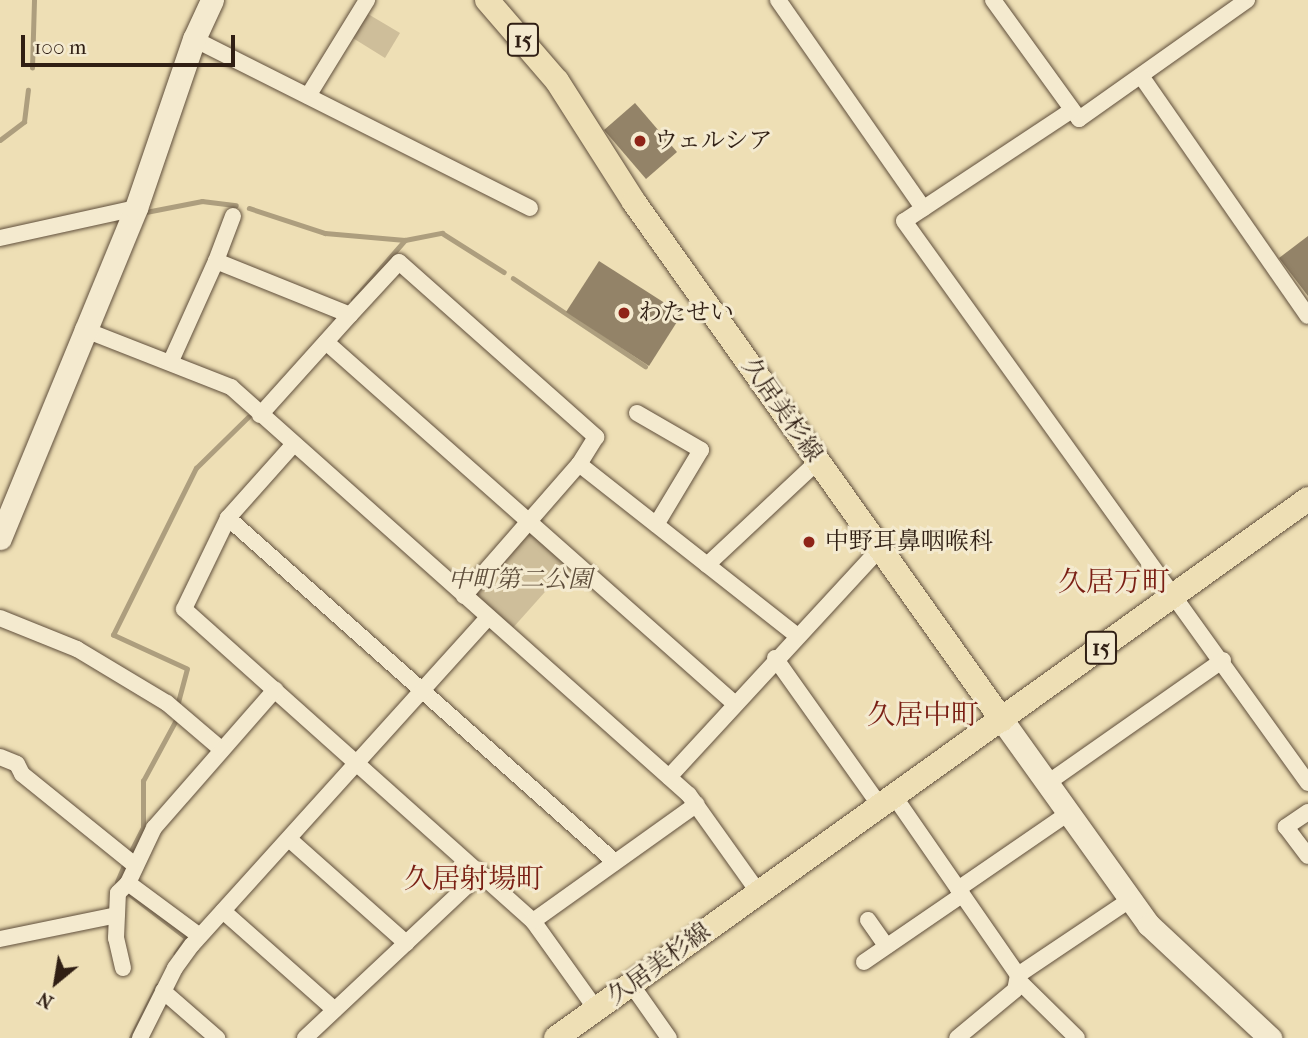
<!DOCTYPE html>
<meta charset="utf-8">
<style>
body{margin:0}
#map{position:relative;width:1308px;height:1038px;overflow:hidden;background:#eedfb5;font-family:"IM FELL French Canon","Noto Serif JP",serif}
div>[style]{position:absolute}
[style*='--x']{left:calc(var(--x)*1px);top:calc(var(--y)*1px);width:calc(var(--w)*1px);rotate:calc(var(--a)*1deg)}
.green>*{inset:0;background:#cebe9a}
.stream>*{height:4.5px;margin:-2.25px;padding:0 2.25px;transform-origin:2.25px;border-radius:2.25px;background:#ad9e7e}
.building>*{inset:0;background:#938368}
.roads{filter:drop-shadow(0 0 2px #604f3c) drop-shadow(0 0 2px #604f3c)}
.street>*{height:16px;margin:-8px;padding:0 8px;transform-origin:8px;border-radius:8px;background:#f4eacf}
.secondary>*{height:23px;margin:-11.5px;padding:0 11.5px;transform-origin:11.5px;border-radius:11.5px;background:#f4eacf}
.primary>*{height:24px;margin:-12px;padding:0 12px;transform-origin:12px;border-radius:12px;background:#eedfb5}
.dots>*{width:19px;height:19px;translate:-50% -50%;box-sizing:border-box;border:4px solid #f4eacf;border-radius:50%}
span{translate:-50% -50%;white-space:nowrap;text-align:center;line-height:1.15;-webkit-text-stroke:6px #f4eacf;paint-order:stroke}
.shield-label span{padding:2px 5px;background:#f4eacf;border:2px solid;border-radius:5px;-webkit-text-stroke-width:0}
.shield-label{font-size:23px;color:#301f14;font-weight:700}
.poi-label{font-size:24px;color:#301f14}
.left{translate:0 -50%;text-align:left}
.street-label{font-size:24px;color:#301f14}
.park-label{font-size:24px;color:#5f4f3c;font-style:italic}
.quarter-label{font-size:28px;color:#7a1f14}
.north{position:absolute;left:21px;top:947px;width:70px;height:70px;-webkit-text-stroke:5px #f4eacf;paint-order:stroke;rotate:210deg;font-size:19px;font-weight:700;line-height:28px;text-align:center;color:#301f14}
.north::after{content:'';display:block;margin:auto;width:24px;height:32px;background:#301f14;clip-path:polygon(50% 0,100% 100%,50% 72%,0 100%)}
.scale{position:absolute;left:21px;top:35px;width:214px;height:32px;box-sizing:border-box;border:4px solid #301f14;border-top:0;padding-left:9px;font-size:21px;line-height:24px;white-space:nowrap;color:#301f14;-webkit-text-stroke:5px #f4eacf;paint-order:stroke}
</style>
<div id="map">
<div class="green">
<div style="clip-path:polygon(363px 11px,400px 33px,385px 58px,348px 35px)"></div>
<div style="clip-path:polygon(533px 534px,569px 565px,511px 630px,477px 599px,475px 592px,526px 535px)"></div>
</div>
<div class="stream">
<div style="--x:32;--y:68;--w:68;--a:-88.3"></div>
<div style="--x:0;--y:140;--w:30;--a:-37"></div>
<div style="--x:24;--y:122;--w:32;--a:-83"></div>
<div style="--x:249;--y:208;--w:80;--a:18.2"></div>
<div style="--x:325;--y:233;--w:80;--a:5"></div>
<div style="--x:405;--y:240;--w:38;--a:-11"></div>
<div style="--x:442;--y:233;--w:73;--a:32.2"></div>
<div style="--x:146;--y:212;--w:57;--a:-11.1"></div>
<div style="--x:202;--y:201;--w:34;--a:7"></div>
<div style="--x:513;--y:278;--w:159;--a:33.7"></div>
<div style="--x:353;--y:300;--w:79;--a:-49.1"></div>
<div style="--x:177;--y:706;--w:38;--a:-75"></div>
<div style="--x:187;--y:669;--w:81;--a:-155.3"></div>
<div style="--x:113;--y:635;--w:186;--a:-63.6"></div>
<div style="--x:196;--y:468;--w:73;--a:-44.4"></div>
<div style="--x:129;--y:855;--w:31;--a:-63"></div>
<div style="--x:143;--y:827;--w:46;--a:-90"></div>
<div style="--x:143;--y:781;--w:72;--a:-61.6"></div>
<div style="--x:117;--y:882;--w:21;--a:-67"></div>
<div style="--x:130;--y:894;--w:72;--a:37.7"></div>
<div style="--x:187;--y:938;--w:19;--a:125"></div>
<div style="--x:131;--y:1038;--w:58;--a:-63.4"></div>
</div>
<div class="building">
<div style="clip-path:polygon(635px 103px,677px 152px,646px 179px,604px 130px)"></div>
<div style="clip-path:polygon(1308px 236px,1308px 296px,1279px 258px)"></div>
<div style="clip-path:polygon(599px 261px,682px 314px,649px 366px,566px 312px)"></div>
</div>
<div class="roads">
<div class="street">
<div style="--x:778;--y:0;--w:254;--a:55.1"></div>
<div style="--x:993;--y:0;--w:147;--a:54.1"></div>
<div style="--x:1079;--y:119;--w:206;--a:-35.3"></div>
<div style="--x:194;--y:39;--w:376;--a:26.7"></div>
<div style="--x:1141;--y:76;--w:292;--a:55.2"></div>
<div style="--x:308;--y:96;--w:113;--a:-58.4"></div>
<div style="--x:1072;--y:110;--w:201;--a:146.5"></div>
<div style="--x:904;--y:221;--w:692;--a:54.29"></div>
<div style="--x:0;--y:238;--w:139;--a:-12.4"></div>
<div style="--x:216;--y:261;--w:48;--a:-69.3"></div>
<div style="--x:83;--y:329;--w:159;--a:21.4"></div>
<div style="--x:231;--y:387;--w:613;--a:41.7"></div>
<div style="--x:689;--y:795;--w:120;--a:54.5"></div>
<div style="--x:326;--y:342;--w:546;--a:41.51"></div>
<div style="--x:171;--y:361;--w:110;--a:-65.8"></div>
<div style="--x:216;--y:261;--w:144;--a:21.9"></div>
<div style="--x:350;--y:315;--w:72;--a:-47.2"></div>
<div style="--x:399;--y:262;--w:264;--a:41.6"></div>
<div style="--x:596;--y:437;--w:32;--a:122"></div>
<div style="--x:579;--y:464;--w:175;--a:131.1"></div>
<div style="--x:637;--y:413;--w:74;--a:30"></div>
<div style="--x:701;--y:450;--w:87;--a:121"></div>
<div style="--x:260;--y:415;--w:135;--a:-48"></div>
<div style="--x:293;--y:445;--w:98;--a:131.7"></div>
<div style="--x:228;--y:518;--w:101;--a:115.8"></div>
<div style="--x:184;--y:609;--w:468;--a:41.8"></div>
<div style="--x:533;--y:921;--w:108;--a:54.4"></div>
<div style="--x:579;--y:464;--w:276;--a:38.2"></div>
<div style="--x:228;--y:518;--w:518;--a:41.63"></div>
<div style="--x:707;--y:565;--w:152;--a:-43.1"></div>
<div style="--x:0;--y:618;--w:83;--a:21.9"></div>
<div style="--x:77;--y:649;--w:105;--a:31"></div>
<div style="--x:167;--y:703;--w:72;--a:40.5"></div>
<div style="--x:775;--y:658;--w:181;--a:54.6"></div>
<div style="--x:0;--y:757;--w:18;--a:22"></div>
<div style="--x:17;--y:764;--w:11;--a:63"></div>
<div style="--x:22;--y:774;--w:146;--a:38.9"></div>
<div style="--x:669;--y:777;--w:314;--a:-47.3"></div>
<div style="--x:1046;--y:784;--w:216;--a:-35"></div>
<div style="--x:894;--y:796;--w:218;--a:55.3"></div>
<div style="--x:1018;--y:975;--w:15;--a:101"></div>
<div style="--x:1015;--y:990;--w:75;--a:140.4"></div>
<div style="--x:1308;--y:812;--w:27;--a:146"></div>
<div style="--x:1286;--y:827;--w:36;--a:53"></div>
<div style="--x:289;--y:839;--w:157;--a:41.6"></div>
<div style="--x:128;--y:883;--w:89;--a:36.4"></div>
<div style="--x:958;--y:889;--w:132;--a:-34.5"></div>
<div style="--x:223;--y:911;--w:149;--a:41.5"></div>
<div style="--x:868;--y:920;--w:32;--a:55"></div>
<div style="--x:533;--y:921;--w:201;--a:-35.5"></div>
<div style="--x:0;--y:939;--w:119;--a:-11.6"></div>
<div style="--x:864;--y:962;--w:119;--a:-34.4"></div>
<div style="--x:123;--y:968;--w:31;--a:-103"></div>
<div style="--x:116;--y:938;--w:45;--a:-87.5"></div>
<div style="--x:118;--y:893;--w:14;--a:-45"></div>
<div style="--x:128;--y:883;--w:61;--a:-64.7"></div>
<div style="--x:154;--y:828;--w:184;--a:-48.8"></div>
<div style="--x:1018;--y:975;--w:133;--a:-33.9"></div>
<div style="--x:1019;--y:981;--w:81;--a:44.5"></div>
<div style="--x:631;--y:984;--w:66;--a:54.9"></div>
<div style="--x:163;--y:991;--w:72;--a:41"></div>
<div style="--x:140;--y:1038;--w:78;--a:-63.4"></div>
<div style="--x:175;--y:968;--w:29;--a:-54"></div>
<div style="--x:192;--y:945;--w:442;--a:-47.9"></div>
<div style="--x:305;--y:1038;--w:241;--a:-43.2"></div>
</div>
<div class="secondary">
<div style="--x:0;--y:538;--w:357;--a:-67.6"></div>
<div style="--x:136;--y:208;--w:179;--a:-71.1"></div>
<div style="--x:194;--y:39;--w:43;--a:-65.2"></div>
<div style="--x:1002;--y:720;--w:252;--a:54.4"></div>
<div style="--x:1149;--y:925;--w:166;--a:43"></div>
</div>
<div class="primary">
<div style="--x:487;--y:0;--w:107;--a:49.2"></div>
<div style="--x:557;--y:81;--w:143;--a:57.5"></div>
<div style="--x:634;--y:202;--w:635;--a:54.61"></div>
<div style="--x:556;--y:1038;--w:925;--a:-35.63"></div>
</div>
</div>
<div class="dots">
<div style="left:640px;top:141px;background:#8f2418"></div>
<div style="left:624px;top:313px;background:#8f2418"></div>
<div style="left:809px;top:542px;background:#8f2418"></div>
</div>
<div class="shield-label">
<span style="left:523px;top:40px">15</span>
<span style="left:1101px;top:648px">15</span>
</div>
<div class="poi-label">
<span class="left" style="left:654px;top:141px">ウェルシア</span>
<span class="left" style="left:638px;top:313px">わたせい</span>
<span class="left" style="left:825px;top:542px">中野耳鼻咽喉科</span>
</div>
<div class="street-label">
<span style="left:782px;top:410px;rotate:55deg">久居美杉線</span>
<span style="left:659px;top:964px;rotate:-36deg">久居美杉線</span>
</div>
<div class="park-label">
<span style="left:520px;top:580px">中町第二公園</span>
</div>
<div class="quarter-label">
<span style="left:1114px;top:582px">久居万町</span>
<span style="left:923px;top:715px">久居中町</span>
<span style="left:474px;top:879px">久居射場町</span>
</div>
<div class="north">N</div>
<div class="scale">100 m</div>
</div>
